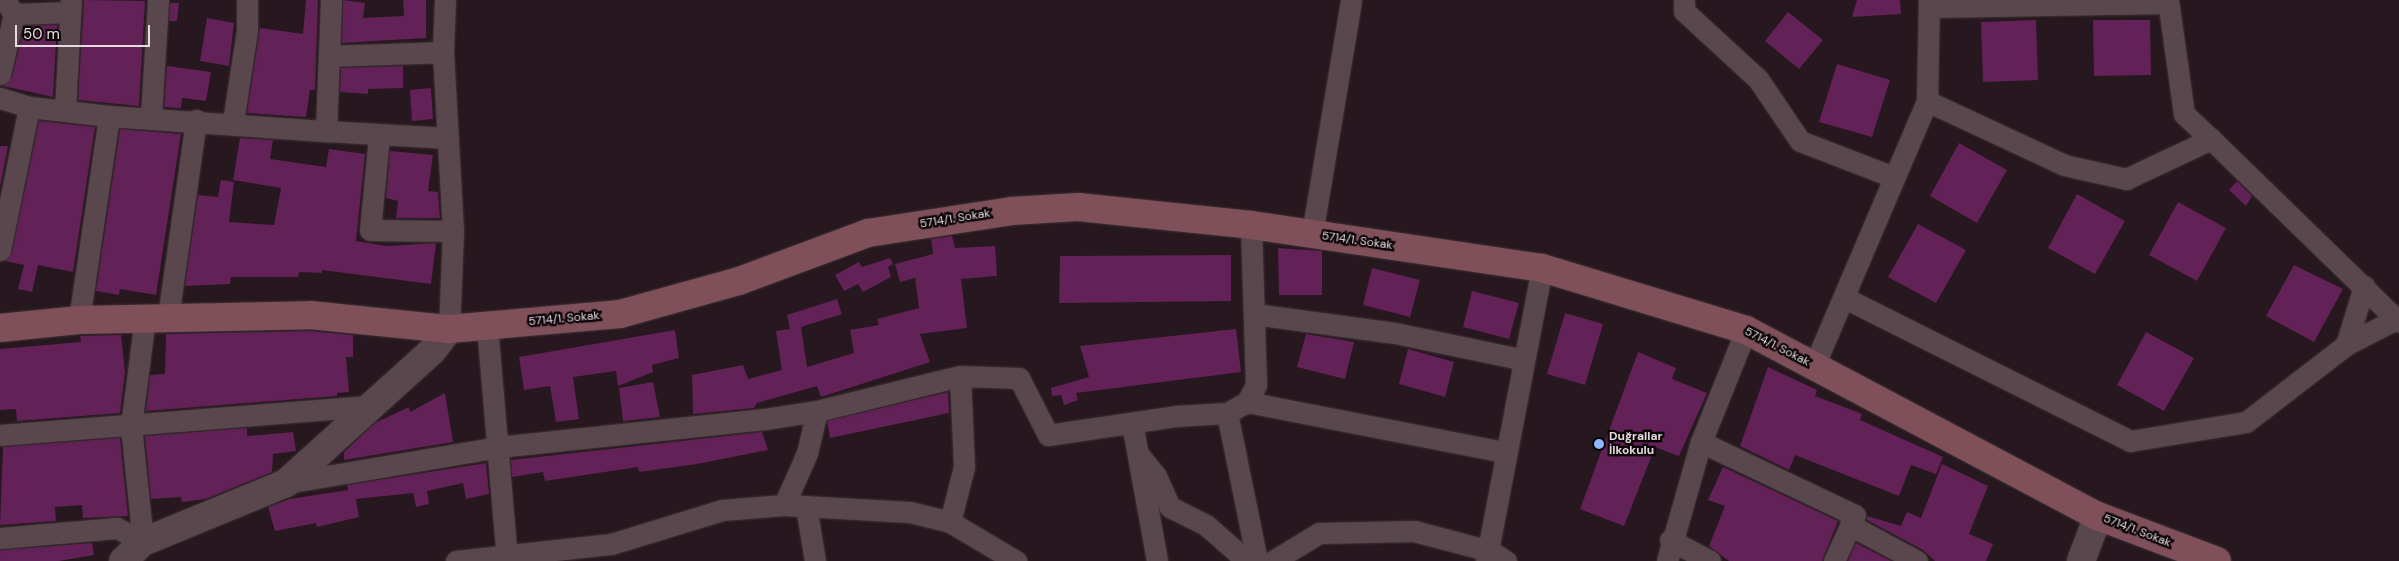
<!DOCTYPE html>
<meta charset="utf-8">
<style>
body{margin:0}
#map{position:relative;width:2399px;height:561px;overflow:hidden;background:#27171e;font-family:"DM Sans",sans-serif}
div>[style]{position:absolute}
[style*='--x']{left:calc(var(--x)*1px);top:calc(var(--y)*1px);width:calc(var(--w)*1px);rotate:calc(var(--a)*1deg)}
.building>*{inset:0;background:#622157}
.roads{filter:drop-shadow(0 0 1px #3e3337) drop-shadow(0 0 1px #3e3337)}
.minor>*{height:21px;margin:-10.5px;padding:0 10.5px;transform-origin:10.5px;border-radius:10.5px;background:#59474d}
.tertiary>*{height:28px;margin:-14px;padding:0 14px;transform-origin:14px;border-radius:14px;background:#59474d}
.secondary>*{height:28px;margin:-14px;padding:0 14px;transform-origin:14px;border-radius:14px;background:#7f505a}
.dots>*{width:14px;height:14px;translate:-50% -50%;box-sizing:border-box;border:2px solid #0b0507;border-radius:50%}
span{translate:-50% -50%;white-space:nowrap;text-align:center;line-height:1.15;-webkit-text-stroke:4.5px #0b0507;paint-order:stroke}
.street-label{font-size:12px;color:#e5dade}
.poi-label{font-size:12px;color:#e5dade;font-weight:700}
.left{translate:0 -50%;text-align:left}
.scale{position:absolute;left:15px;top:25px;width:135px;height:22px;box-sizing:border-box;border:2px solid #e5dade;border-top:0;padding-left:6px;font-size:15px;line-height:18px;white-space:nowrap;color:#e5dade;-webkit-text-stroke:4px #0b0507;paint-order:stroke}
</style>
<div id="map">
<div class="building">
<div style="clip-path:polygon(84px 0,145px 1px,139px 106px,78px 100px)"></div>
<div style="clip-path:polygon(306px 0,318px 0,315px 90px,310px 90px,306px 117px,247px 113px,260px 28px,303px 34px)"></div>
<div style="clip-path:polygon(343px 0,365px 3px,363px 18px,404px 16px,403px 0,426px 0,426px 38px,342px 43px)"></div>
<div style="clip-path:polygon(1857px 0,1900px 0,1901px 14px,1852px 17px)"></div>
<div style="clip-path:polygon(170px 3px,179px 3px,177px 21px,169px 21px)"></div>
<div style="clip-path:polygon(1788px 12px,1823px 40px,1799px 69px,1765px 41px)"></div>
<div style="clip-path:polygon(207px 18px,234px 23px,229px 66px,200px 61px)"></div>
<div style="clip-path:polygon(2036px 20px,2038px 80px,1983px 82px,1981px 22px)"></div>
<div style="clip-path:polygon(2093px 20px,2150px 20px,2151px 75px,2094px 76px)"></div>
<div style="clip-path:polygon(57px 25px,53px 97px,3px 86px,12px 77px,24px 26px)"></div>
<div style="clip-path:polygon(1837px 64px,1890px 80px,1872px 137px,1819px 122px)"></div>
<div style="clip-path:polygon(167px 66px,211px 72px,206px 101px,182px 98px,181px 108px,164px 107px)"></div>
<div style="clip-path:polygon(403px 66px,403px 88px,368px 89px,368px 94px,340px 92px,341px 68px)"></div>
<div style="clip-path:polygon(431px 88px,433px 119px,412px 121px,410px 90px)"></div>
<div style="clip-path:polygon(39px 121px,95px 127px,73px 272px,38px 265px,32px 292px,18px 289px,24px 265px,5px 261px,12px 252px)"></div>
<div style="clip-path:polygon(120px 129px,181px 134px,156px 295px,120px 289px,119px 295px,96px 291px)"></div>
<div style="clip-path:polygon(240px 138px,273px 140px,270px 159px,326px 167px,329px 149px,365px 154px,356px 241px,387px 246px,436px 243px,431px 284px,322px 270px,322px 273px,299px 272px,298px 277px,231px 277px,230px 284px,185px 286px,198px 195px,218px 197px,221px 180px,234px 182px,229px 222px,274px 225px,281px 188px,233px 180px)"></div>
<div style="clip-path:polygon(1959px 143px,2007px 170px,1977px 223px,1930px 196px)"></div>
<div style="clip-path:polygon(0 146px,8px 146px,0 187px)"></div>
<div style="clip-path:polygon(390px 151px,433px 155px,428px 191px,438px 192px,440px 218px,396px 218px,398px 201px,386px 198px)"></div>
<div style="clip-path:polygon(2237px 181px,2252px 196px,2246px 206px,2229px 190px)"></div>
<div style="clip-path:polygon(2077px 194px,2125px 221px,2095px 274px,2048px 248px)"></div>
<div style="clip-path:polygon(2178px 202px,2226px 228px,2197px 281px,2149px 255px)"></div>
<div style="clip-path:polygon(1918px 224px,1966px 250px,1936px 303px,1888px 277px)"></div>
<div style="clip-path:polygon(952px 236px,955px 248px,995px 246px,997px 276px,961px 279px,967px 328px,920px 334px,930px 362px,821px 397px,817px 386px,757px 403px,754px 408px,693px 414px,692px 375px,743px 365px,748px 379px,782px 370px,776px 331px,790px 329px,787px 315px,837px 299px,842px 314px,801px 327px,807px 367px,854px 353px,850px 330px,879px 325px,877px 319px,919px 308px,915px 278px,900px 282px,895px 264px,933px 254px,931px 239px)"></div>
<div style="clip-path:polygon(1278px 248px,1322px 251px,1322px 295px,1279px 295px)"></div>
<div style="clip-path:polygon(1231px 255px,1231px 301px,1059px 303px,1060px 256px)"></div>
<div style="clip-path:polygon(890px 258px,893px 264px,888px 267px,891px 277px,863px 292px,858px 284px,844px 291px,835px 275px,859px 262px,862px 267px)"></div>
<div style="clip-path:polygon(2294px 265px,2343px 289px,2314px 342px,2266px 316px)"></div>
<div style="clip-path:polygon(1372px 268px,1420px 280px,1410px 317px,1363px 305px)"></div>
<div style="clip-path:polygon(1472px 291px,1519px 303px,1509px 339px,1463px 327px)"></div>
<div style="clip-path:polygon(1565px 313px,1603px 324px,1585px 385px,1547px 374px)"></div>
<div style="clip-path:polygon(1236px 329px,1241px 372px,1076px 393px,1078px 400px,1064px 405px,1061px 395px,1052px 396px,1051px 388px,1089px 377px,1080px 346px)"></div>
<div style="clip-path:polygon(675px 330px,679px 358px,652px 365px,653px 372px,618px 386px,616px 371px,573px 377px,579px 419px,556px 422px,550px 386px,524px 390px,519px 357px)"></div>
<div style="clip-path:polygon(309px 331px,353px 335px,353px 357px,346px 357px,349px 392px,337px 393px,337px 396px,146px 411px,150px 375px,165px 374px,166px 334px)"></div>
<div style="clip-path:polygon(2146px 332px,2194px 358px,2164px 411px,2117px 385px)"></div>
<div style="clip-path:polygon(1306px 334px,1354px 342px,1345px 379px,1297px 367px)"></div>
<div style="clip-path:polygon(121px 335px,125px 372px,120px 413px,17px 421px,16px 409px,0 410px,0 349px,81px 342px,80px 336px)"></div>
<div style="clip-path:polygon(1408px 349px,1454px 362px,1445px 397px,1399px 384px)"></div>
<div style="clip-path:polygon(1638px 352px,1676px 368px,1672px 379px,1707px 393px,1679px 456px,1655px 447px,1624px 526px,1580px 509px)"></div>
<div style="clip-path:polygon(1768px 367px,1817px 390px,1815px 396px,1862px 414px,1860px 420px,1943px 457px,1936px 474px,1911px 465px,1899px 496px,1795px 455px,1789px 470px,1740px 446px)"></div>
<div style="clip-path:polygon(653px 382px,660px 417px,623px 421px,619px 388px)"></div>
<div style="clip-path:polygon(948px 392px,949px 413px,830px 438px,827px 421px)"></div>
<div style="clip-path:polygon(445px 393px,453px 442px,344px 460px,344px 452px,375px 423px,409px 407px,410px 412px)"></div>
<div style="clip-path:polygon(247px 428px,247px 436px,293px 432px,296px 451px,273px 454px,272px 472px,206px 499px,182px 502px,181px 497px,151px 499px,145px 436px)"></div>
<div style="clip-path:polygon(762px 432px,768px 450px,697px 464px,639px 472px,638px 467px,545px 481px,543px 472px,512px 477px,511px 460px)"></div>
<div style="clip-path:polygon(120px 438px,128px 516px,83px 518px,82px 505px,55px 507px,56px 521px,0 525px,3px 447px)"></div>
<div style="clip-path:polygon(486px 463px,489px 494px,466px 499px,463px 483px,427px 491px,429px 504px,416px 507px,413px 493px,356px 499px,359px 517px,317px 527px,316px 523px,275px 531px,268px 507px,290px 499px,348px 490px,347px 485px)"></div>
<div style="clip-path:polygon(1942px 464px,1988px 486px,1969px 534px,1993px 544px,1986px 561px,1935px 561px,1923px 550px,1867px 520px,1867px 516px,1901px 526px,1907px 512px,1921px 518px)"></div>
<div style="clip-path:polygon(1723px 467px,1838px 521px,1822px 561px,1729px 561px,1709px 546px,1725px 506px,1708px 500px)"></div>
<div style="clip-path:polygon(92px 543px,94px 555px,59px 561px,0 561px,0 550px)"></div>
<div style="clip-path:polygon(1856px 543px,1891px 561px,1848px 561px)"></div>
</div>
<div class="roads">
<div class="minor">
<div style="--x:445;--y:0;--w:52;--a:92.2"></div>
<div style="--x:443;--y:52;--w:179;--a:86.8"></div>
<div style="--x:453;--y:231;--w:98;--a:92.3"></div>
<div style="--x:1684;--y:0;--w:11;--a:90"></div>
<div style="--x:1684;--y:11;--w:100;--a:42.6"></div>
<div style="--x:1758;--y:79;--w:75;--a:55.9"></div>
<div style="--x:1800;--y:141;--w:101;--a:21"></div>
<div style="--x:2168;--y:0;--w:115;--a:82"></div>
<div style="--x:2184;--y:114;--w:37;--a:43"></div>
<div style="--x:1929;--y:7;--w:239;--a:-1"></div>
<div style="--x:14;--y:14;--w:56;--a:-2"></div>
<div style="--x:331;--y:56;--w:112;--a:-2"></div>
<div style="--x:0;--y:74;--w:62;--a:-76.9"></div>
<div style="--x:14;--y:14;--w:17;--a:-123"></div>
<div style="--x:0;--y:98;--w:30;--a:17"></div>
<div style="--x:29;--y:107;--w:81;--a:6.4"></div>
<div style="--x:109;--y:116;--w:218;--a:4"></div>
<div style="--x:326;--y:131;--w:131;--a:-87.8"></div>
<div style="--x:1927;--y:101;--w:151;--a:25"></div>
<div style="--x:2064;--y:165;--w:64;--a:12.7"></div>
<div style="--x:2126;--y:179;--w:94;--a:-25.2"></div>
<div style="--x:2211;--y:139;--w:262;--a:44.2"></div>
<div style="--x:65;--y:110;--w:110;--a:-86.9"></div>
<div style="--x:151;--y:116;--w:116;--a:-86.5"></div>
<div style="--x:233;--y:122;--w:92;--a:-81.3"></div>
<div style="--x:247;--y:31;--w:31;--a:-90"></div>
<div style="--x:326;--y:131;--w:122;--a:3.3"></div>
<div style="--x:379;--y:137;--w:93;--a:95.5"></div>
<div style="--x:370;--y:230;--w:83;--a:0.7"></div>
<div style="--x:1251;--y:225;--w:160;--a:88.2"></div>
<div style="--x:1256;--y:385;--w:19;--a:118"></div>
<div style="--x:1247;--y:402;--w:23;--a:151"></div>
<div style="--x:1227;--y:413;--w:151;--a:78.5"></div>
<div style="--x:1312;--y:234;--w:237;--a:-80.5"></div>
<div style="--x:0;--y:250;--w:146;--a:-78.5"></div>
<div style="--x:1845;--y:298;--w:319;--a:26.6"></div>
<div style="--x:2130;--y:441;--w:118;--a:-9.3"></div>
<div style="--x:2246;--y:422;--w:126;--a:-37.6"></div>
<div style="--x:2346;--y:345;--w:56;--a:-27.5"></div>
<div style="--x:1254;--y:314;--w:142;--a:7.7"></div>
<div style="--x:1395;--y:333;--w:129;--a:11.7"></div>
<div style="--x:168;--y:317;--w:199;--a:-81.9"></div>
<div style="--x:79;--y:320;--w:206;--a:-81.6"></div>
<div style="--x:487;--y:326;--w:236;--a:85.1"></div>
<div style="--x:2346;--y:345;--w:62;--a:-73"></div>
<div style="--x:1814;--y:366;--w:288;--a:-66.9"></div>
<div style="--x:1927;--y:101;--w:101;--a:-88.9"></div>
<div style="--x:1247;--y:402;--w:263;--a:11"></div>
<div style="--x:1132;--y:423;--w:140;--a:79.7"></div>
<div style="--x:0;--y:435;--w:372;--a:-4.5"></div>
<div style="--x:1701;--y:442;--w:170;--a:25.4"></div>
<div style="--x:1855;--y:515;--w:51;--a:114.5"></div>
<div style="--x:1139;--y:455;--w:27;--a:51"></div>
<div style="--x:1156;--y:476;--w:34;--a:66"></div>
<div style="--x:1170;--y:507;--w:40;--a:26.6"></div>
<div style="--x:1206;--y:525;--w:55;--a:41.3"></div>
<div style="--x:286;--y:483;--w:215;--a:-9.6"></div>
<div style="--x:498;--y:447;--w:268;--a:-6"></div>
<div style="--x:765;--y:419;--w:53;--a:-8.7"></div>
<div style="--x:817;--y:411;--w:147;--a:-13.8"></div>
<div style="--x:960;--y:376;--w:59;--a:1.9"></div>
<div style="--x:1019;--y:378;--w:64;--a:63"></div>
<div style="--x:1048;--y:435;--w:129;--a:-8.4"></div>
<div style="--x:1176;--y:416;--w:51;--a:-3.4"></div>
<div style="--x:784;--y:505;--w:57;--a:-66.1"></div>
<div style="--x:807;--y:453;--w:43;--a:-76.6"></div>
<div style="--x:806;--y:506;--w:56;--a:80.7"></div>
<div style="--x:950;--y:522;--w:77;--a:30.6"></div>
<div style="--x:1850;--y:525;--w:76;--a:28.2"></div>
<div style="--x:0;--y:538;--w:117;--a:-4.9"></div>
<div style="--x:117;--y:528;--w:30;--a:28"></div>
<div style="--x:1670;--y:540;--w:45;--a:27.7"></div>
<div style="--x:143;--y:542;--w:117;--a:-95.9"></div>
<div style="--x:131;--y:426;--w:109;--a:-82.6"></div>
<div style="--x:456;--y:561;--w:156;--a:-6.3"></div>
<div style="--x:611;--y:544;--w:116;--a:-17"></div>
<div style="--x:722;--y:510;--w:62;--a:-4.6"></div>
<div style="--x:784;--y:505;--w:126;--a:3.2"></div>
<div style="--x:910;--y:512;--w:41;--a:14"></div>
<div style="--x:950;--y:522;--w:57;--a:-75.7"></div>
<div style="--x:964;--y:467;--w:91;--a:-92.5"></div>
<div style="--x:1273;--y:561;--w:54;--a:-31.3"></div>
<div style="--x:1319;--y:533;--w:95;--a:-1.2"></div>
<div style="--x:1414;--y:531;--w:79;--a:14.7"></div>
<div style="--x:1490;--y:551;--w:19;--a:32"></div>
<div style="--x:1486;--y:561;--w:298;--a:-79.2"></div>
<div style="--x:1667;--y:561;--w:124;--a:-74.1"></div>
<div style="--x:1701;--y:442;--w:121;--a:-68.1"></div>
</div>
<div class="tertiary">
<div style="--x:123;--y:561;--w:28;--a:-44"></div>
<div style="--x:143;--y:542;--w:155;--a:-22.4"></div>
<div style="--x:286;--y:483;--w:197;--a:-42.1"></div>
<div style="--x:432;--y:351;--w:28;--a:-52"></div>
<div style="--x:2081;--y:561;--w:48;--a:-69.3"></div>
</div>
<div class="secondary">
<div style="--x:0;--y:328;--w:79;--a:-5.8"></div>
<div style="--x:79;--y:320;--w:231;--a:-1.2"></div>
<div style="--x:310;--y:315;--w:140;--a:5.8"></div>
<div style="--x:449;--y:329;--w:172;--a:-5"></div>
<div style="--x:620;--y:314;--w:123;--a:-15.5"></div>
<div style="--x:739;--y:281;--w:138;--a:-20.4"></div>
<div style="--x:868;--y:233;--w:145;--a:-8.7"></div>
<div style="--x:1011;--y:211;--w:67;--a:-3.4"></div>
<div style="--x:1078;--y:207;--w:174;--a:5.9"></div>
<div style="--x:1251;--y:225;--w:294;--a:8.4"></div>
<div style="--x:1542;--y:268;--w:213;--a:16.9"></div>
<div style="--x:1746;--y:330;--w:398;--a:27.9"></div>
<div style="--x:2098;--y:516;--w:127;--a:20.7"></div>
</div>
</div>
<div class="dots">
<div style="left:1599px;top:444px;background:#8db9fc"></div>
</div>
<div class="street-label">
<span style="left:955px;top:219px;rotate:-9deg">5714/1. Sokak</span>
<span style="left:1357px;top:241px;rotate:8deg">5714/1. Sokak</span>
<span style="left:564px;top:319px;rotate:-5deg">5714/1. Sokak</span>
<span style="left:1777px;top:347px;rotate:27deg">5714/1. Sokak</span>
<span style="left:2137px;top:531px;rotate:21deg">5714/1. Sokak</span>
</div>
<div class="poi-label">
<span class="left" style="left:1609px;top:444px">Duğrallar<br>İlkokulu</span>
</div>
<div class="scale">50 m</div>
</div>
